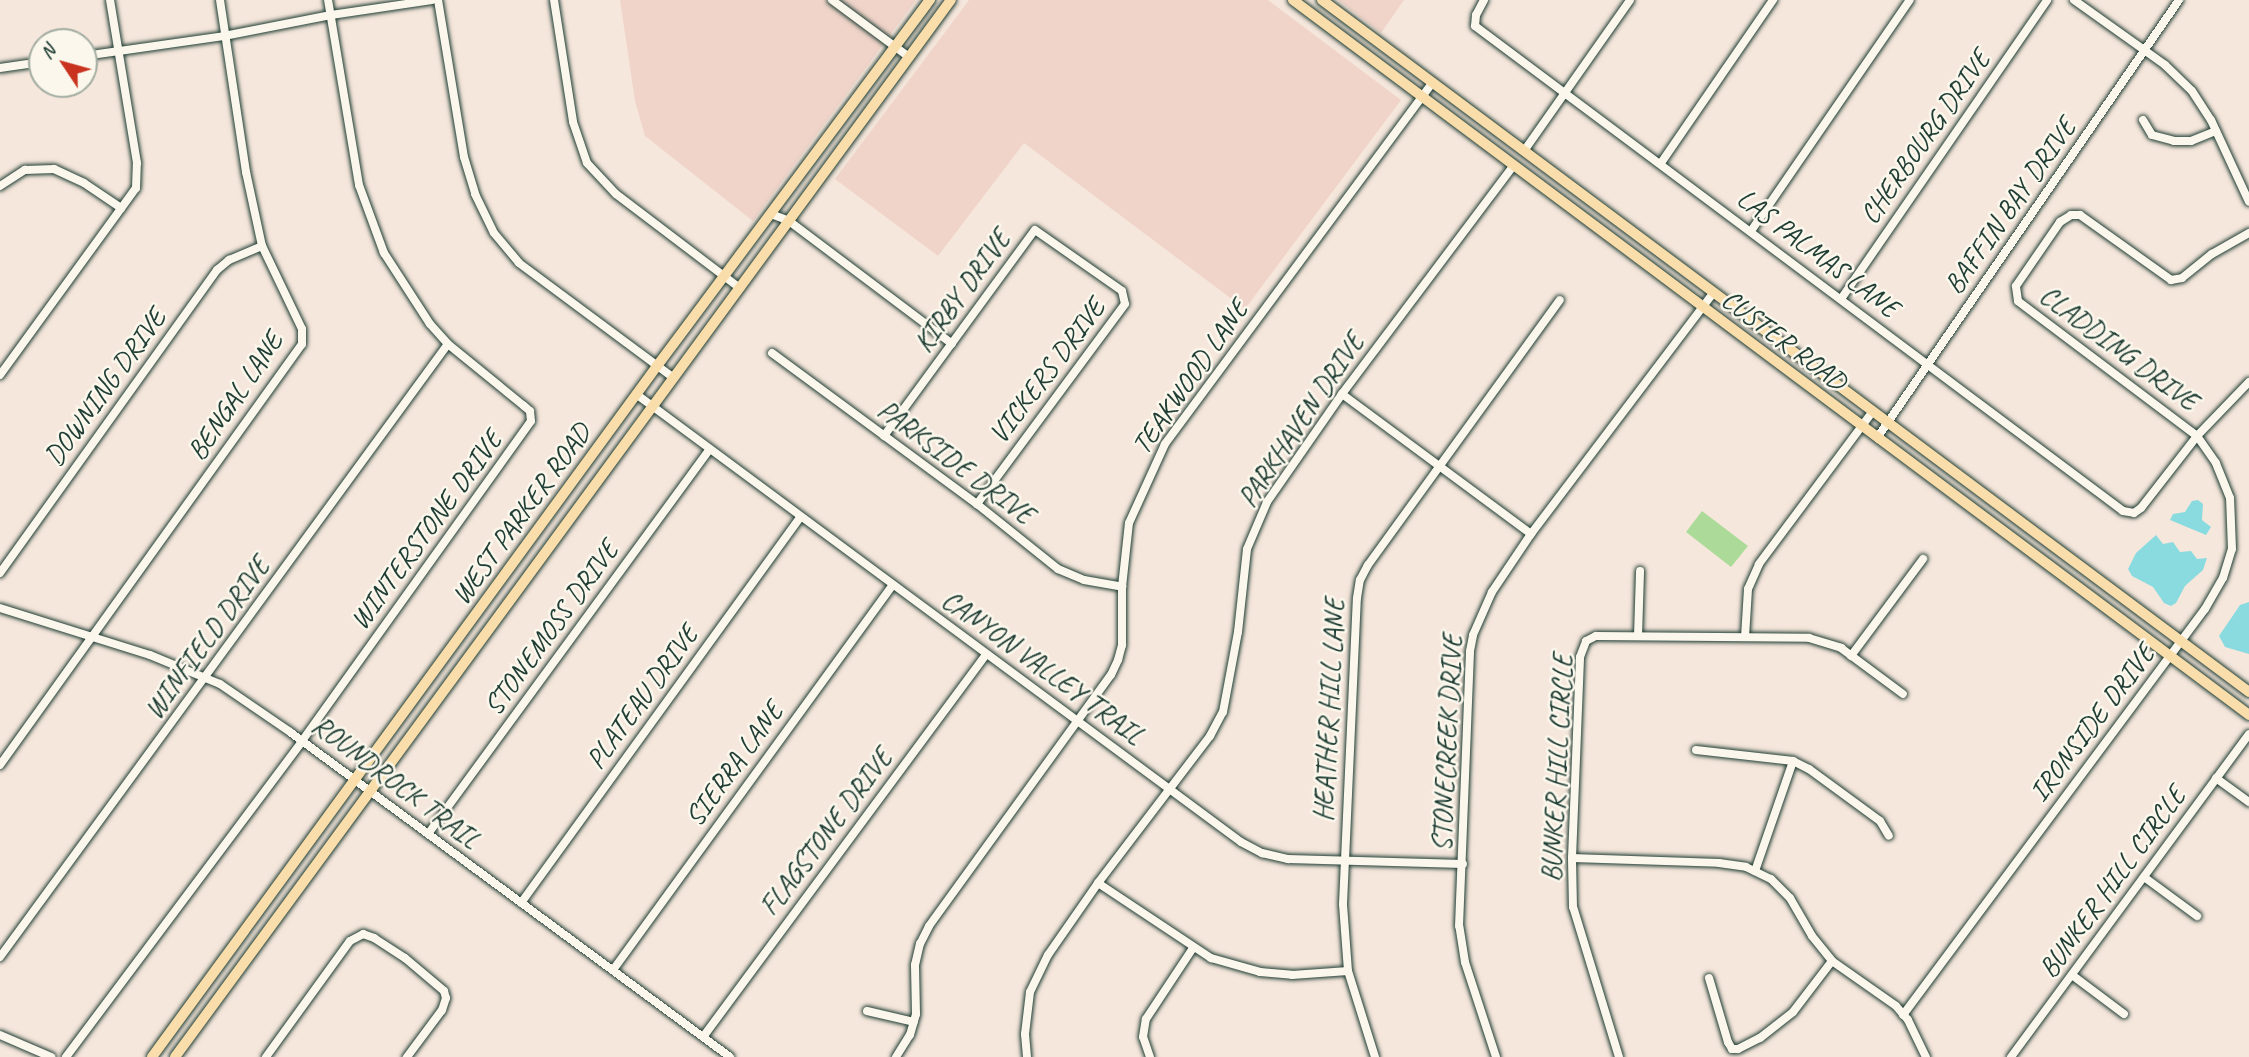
<!DOCTYPE html>
<style>
body{margin:0}
#map{position:relative;width:2249px;height:1057px;overflow:hidden;background:#f6e7dc;font-family:Caveat,sans-serif}
div>[style]{position:absolute}
[style*='--x']{left:calc(var(--x)*1px);top:calc(var(--y)*1px);width:calc(var(--w)*1px);rotate:calc(var(--a)*1deg)}
.built>*{inset:0;background:#f0d4c9}
.green>*{inset:0;background:#acda99}
.water>*{inset:0;background:#8adbe0}
.roads{filter:drop-shadow(0 0 2px #1f3d34) drop-shadow(0 0 2px #1f3d34)}
.minor>*{height:8px;margin:-4px;padding:0 4px;transform-origin:4px;border-radius:4px;background:#fbf7ec}
.major>*{height:10px;margin:-5px;padding:0 5px;transform-origin:5px;border-radius:5px;background:#f9deab}
span{translate:-50% -50%;white-space:nowrap;text-align:center;line-height:1.15;-webkit-text-stroke:5px #fbf7ec;paint-order:stroke}
.street-label{font-size:28px;color:#1f3d34}
.north{position:absolute;left:28px;top:28px;width:70px;height:70px;box-sizing:border-box;background:#fbf7ec;border:2px solid #a3ada2;border-radius:50%;rotate:306deg;font-size:19px;font-weight:700;line-height:28px;text-align:center;color:#1f3d34}
.north::after{content:'';display:block;margin:auto;width:24px;height:32px;background:#c8321e;clip-path:polygon(50% 0,100% 100%,50% 72%,0 100%)}
</style>
<div id="map">
<div class="built">
<div style="clip-path:polygon(620px 0,916px 0,753px 221px,645px 136px,635px 101px)"></div>
<div style="clip-path:polygon(969px 0,1268px 0,1401px 100px,1245px 309px,1024px 143px,938px 256px,835px 179px)"></div>
<div style="clip-path:polygon(1338px 0,1404px 0,1381px 33px)"></div>
</div>
<div class="green">
<div style="clip-path:polygon(1702px 511px,1748px 546px,1731px 567px,1686px 532px)"></div>
</div>
<div class="water">
<div style="clip-path:polygon(2198px 500px,2203px 504px,2202px 520px,2211px 527px,2206px 535px,2170px 520px,2173px 514px,2185px 512px,2192px 501px)"></div>
<div style="clip-path:polygon(2156px 535px,2163px 544px,2173px 542px,2180px 552px,2191px 551px,2197px 559px,2207px 558px,2203px 570px,2185px 586px,2176px 603px,2171px 606px,2164px 603px,2153px 587px,2132px 576px,2128px 569px,2136px 553px)"></div>
<div style="clip-path:polygon(2249px 602px,2249px 654px,2225px 647px,2219px 636px,2240px 605px)"></div>
</div>
<div class="roads">
<div class="minor">
<div style="--x:438;--y:0;--w:159;--a:80.6"></div>
<div style="--x:464;--y:157;--w:39;--a:73"></div>
<div style="--x:475;--y:194;--w:43;--a:64"></div>
<div style="--x:494;--y:233;--w:39;--a:50"></div>
<div style="--x:519;--y:263;--w:193;--a:36.6"></div>
<div style="--x:554;--y:0;--w:123;--a:81.1"></div>
<div style="--x:573;--y:122;--w:43;--a:71.1"></div>
<div style="--x:587;--y:163;--w:42;--a:46.9"></div>
<div style="--x:616;--y:194;--w:156;--a:37.2"></div>
<div style="--x:832;--y:0;--w:96;--a:36.5"></div>
<div style="--x:1484;--y:0;--w:17;--a:118"></div>
<div style="--x:1476;--y:15;--w:11;--a:95"></div>
<div style="--x:1475;--y:26;--w:809;--a:36.81"></div>
<div style="--x:2123;--y:511;--w:11;--a:10"></div>
<div style="--x:2134;--y:513;--w:9;--a:-36"></div>
<div style="--x:2141;--y:508;--w:91;--a:-52.1"></div>
<div style="--x:2197;--y:436;--w:75;--a:-46.1"></div>
<div style="--x:2074;--y:0;--w:112;--a:35.5"></div>
<div style="--x:2165;--y:65;--w:37;--a:44"></div>
<div style="--x:2192;--y:91;--w:35;--a:57"></div>
<div style="--x:2211;--y:120;--w:90;--a:65.1"></div>
<div style="--x:84;--y:56;--w:141;--a:-8.1"></div>
<div style="--x:224;--y:36;--w:109;--a:-11.1"></div>
<div style="--x:331;--y:15;--w:102;--a:-8.4"></div>
<div style="--x:0;--y:68;--w:42;--a:-8.1"></div>
<div style="--x:2143;--y:120;--w:17;--a:59"></div>
<div style="--x:2152;--y:135;--w:23;--a:15"></div>
<div style="--x:2174;--y:141;--w:17;--a:0"></div>
<div style="--x:2191;--y:141;--w:27;--a:-22"></div>
<div style="--x:1524;--y:151;--w:184;--a:-54.9"></div>
<div style="--x:1661;--y:163;--w:198;--a:-55.5"></div>
<div style="--x:0;--y:186;--w:30;--a:-33"></div>
<div style="--x:25;--y:170;--w:29;--a:-2"></div>
<div style="--x:54;--y:169;--w:33;--a:25"></div>
<div style="--x:84;--y:183;--w:45;--a:34"></div>
<div style="--x:771;--y:214;--w:19;--a:21"></div>
<div style="--x:789;--y:221;--w:204;--a:37"></div>
<div style="--x:1751;--y:231;--w:280;--a:-55.5"></div>
<div style="--x:1841;--y:299;--w:363;--a:-55.4"></div>
<div style="--x:772;--y:353;--w:255;--a:36.4"></div>
<div style="--x:977;--y:504;--w:104;--a:38.7"></div>
<div style="--x:1058;--y:569;--w:28;--a:23"></div>
<div style="--x:1084;--y:580;--w:39;--a:10"></div>
<div style="--x:0;--y:375;--w:231;--a:-54"></div>
<div style="--x:136;--y:188;--w:25;--a:-88"></div>
<div style="--x:137;--y:163;--w:165;--a:-99.4"></div>
<div style="--x:636;--y:394;--w:753;--a:36.52"></div>
<div style="--x:1241;--y:842;--w:24;--a:28"></div>
<div style="--x:1262;--y:853;--w:27;--a:13"></div>
<div style="--x:1288;--y:859;--w:175;--a:1.6"></div>
<div style="--x:1342;--y:394;--w:235;--a:36.5"></div>
<div style="--x:884;--y:436;--w:255;--a:-53.8"></div>
<div style="--x:1035;--y:230;--w:106;--a:35"></div>
<div style="--x:1122;--y:291;--w:13;--a:77"></div>
<div style="--x:1125;--y:304;--w:249;--a:126.5"></div>
<div style="--x:1877;--y:438;--w:532;--a:-55.41"></div>
<div style="--x:0;--y:573;--w:373;--a:-54.4"></div>
<div style="--x:217;--y:270;--w:16;--a:-40"></div>
<div style="--x:229;--y:260;--w:36;--a:-23"></div>
<div style="--x:0;--y:608;--w:157;--a:17.4"></div>
<div style="--x:150;--y:655;--w:76;--a:22.5"></div>
<div style="--x:220;--y:684;--w:85;--a:34.4"></div>
<div style="--x:290;--y:732;--w:547;--a:36.45"></div>
<div style="--x:1638;--y:636;--w:65;--a:-88.2"></div>
<div style="--x:1745;--y:637;--w:48;--a:-86.4"></div>
<div style="--x:1748;--y:589;--w:27;--a:-66"></div>
<div style="--x:1759;--y:564;--w:191;--a:-53.3"></div>
<div style="--x:1851;--y:656;--w:121;--a:-53.4"></div>
<div style="--x:1696;--y:750;--w:98;--a:6.5"></div>
<div style="--x:1793;--y:761;--w:18;--a:27"></div>
<div style="--x:1809;--y:769;--w:88;--a:36.2"></div>
<div style="--x:1880;--y:821;--w:17;--a:59"></div>
<div style="--x:0;--y:765;--w:518;--a:-54.35"></div>
<div style="--x:302;--y:344;--w:15;--a:-90"></div>
<div style="--x:302;--y:329;--w:92;--a:-115.7"></div>
<div style="--x:262;--y:246;--w:76;--a:-102.2"></div>
<div style="--x:246;--y:172;--w:174;--a:-98.6"></div>
<div style="--x:2216;--y:778;--w:41;--a:36"></div>
<div style="--x:428;--y:834;--w:477;--a:-53.8"></div>
<div style="--x:1572;--y:858;--w:147;--a:1.9"></div>
<div style="--x:1719;--y:863;--w:27;--a:8"></div>
<div style="--x:1746;--y:867;--w:28;--a:26"></div>
<div style="--x:1771;--y:879;--w:27;--a:45"></div>
<div style="--x:1790;--y:898;--w:44;--a:59.9"></div>
<div style="--x:1812;--y:936;--w:32;--a:51"></div>
<div style="--x:1832;--y:961;--w:78;--a:35.1"></div>
<div style="--x:1896;--y:1006;--w:18;--a:49"></div>
<div style="--x:1908;--y:1020;--w:41;--a:64.1"></div>
<div style="--x:1755;--y:871;--w:116;--a:-70.9"></div>
<div style="--x:2144;--y:877;--w:66;--a:36.3"></div>
<div style="--x:1098;--y:883;--w:136;--a:33.6"></div>
<div style="--x:1211;--y:958;--w:51;--a:15.9"></div>
<div style="--x:1260;--y:972;--w:32;--a:5"></div>
<div style="--x:1292;--y:975;--w:56;--a:-4.1"></div>
<div style="--x:521;--y:903;--w:476;--a:-54.1"></div>
<div style="--x:0;--y:957;--w:759;--a:-53.84"></div>
<div style="--x:613;--y:970;--w:476;--a:-54"></div>
<div style="--x:2072;--y:975;--w:65;--a:36.9"></div>
<div style="--x:1709;--y:978;--w:67;--a:73.5"></div>
<div style="--x:1728;--y:1042;--w:8;--a:60"></div>
<div style="--x:1732;--y:1049;--w:6;--a:0"></div>
<div style="--x:1738;--y:1049;--w:25;--a:-27"></div>
<div style="--x:1760;--y:1038;--w:42;--a:-38.2"></div>
<div style="--x:1793;--y:1012;--w:64;--a:-52.6"></div>
<div style="--x:867;--y:1011;--w:48;--a:13.2"></div>
<div style="--x:1903;--y:1015;--w:506;--a:-53.36"></div>
<div style="--x:2205;--y:609;--w:36;--a:-60"></div>
<div style="--x:2223;--y:578;--w:30;--a:-73"></div>
<div style="--x:2232;--y:549;--w:51;--a:-92.2"></div>
<div style="--x:2230;--y:498;--w:38;--a:-112"></div>
<div style="--x:2216;--y:463;--w:33;--a:-125"></div>
<div style="--x:2197;--y:436;--w:224;--a:-143"></div>
<div style="--x:2018;--y:301;--w:15;--a:-98"></div>
<div style="--x:2016;--y:286;--w:78;--a:-55.5"></div>
<div style="--x:2060;--y:222;--w:13;--a:-32"></div>
<div style="--x:2071;--y:215;--w:9;--a:0"></div>
<div style="--x:2080;--y:215;--w:112;--a:35.5"></div>
<div style="--x:2171;--y:280;--w:11;--a:-10"></div>
<div style="--x:2182;--y:278;--w:38;--a:-39"></div>
<div style="--x:2212;--y:254;--w:43;--a:-29.6"></div>
<div style="--x:0;--y:1035;--w:56;--a:23.3"></div>
<div style="--x:703;--y:1037;--w:476;--a:-53.5"></div>
<div style="--x:66;--y:1057;--w:394;--a:-53.2"></div>
<div style="--x:302;--y:741;--w:393;--a:-54.4"></div>
<div style="--x:531;--y:421;--w:10;--a:-96"></div>
<div style="--x:530;--y:411;--w:8;--a:-140"></div>
<div style="--x:524;--y:406;--w:98;--a:-140.8"></div>
<div style="--x:448;--y:344;--w:27;--a:-132"></div>
<div style="--x:430;--y:324;--w:85;--a:-122.9"></div>
<div style="--x:384;--y:253;--w:72;--a:-110.2"></div>
<div style="--x:359;--y:185;--w:188;--a:-99.5"></div>
<div style="--x:266;--y:1057;--w:143;--a:-54.1"></div>
<div style="--x:350;--y:941;--w:15;--a:-28"></div>
<div style="--x:363;--y:934;--w:12;--a:20"></div>
<div style="--x:374;--y:938;--w:37;--a:33"></div>
<div style="--x:405;--y:958;--w:51;--a:40.2"></div>
<div style="--x:444;--y:991;--w:7;--a:74"></div>
<div style="--x:446;--y:998;--w:13;--a:108"></div>
<div style="--x:442;--y:1010;--w:59;--a:126.7"></div>
<div style="--x:896;--y:1057;--w:26;--a:-58"></div>
<div style="--x:910;--y:1035;--w:22;--a:-74"></div>
<div style="--x:916;--y:1014;--w:49;--a:-91.2"></div>
<div style="--x:915;--y:965;--w:22;--a:-77"></div>
<div style="--x:920;--y:944;--w:20;--a:-63"></div>
<div style="--x:929;--y:926;--w:310;--a:-54.1"></div>
<div style="--x:1111;--y:675;--w:17;--a:-65"></div>
<div style="--x:1118;--y:660;--w:16;--a:-75"></div>
<div style="--x:1122;--y:645;--w:58;--a:-90"></div>
<div style="--x:1122;--y:587;--w:64;--a:-83.8"></div>
<div style="--x:1129;--y:523;--w:87;--a:-65.5"></div>
<div style="--x:1165;--y:444;--w:450;--a:-53.5"></div>
<div style="--x:1027;--y:1057;--w:23;--a:-95"></div>
<div style="--x:1025;--y:1034;--w:42;--a:-83.2"></div>
<div style="--x:1030;--y:992;--w:41;--a:-64.1"></div>
<div style="--x:1048;--y:955;--w:88;--a:-55.2"></div>
<div style="--x:1098;--y:883;--w:185;--a:-52.7"></div>
<div style="--x:1210;--y:736;--w:27;--a:-62"></div>
<div style="--x:1223;--y:712;--w:81;--a:-79.4"></div>
<div style="--x:1238;--y:632;--w:83;--a:-83.8"></div>
<div style="--x:1247;--y:549;--w:51;--a:-66.9"></div>
<div style="--x:1267;--y:502;--w:131;--a:-55.2"></div>
<div style="--x:1342;--y:394;--w:286;--a:-53.1"></div>
<div style="--x:1150;--y:1057;--w:21;--a:-109"></div>
<div style="--x:1143;--y:1037;--w:18;--a:-81"></div>
<div style="--x:1146;--y:1019;--w:85;--a:-56.5"></div>
<div style="--x:1375;--y:1057;--w:90;--a:-107.4"></div>
<div style="--x:1348;--y:971;--w:67;--a:-94.3"></div>
<div style="--x:1343;--y:904;--w:306;--a:-87.4"></div>
<div style="--x:1357;--y:598;--w:18;--a:-81"></div>
<div style="--x:1360;--y:580;--w:17;--a:-62"></div>
<div style="--x:1368;--y:565;--w:327;--a:-54.1"></div>
<div style="--x:1496;--y:1057;--w:100;--a:-108.1"></div>
<div style="--x:1465;--y:962;--w:36;--a:-99"></div>
<div style="--x:1459;--y:926;--w:275;--a:-87.7"></div>
<div style="--x:1470;--y:651;--w:16;--a:-79"></div>
<div style="--x:1473;--y:635;--w:47;--a:-66.2"></div>
<div style="--x:1492;--y:592;--w:70;--a:-56.1"></div>
<div style="--x:1531;--y:534;--w:302;--a:-52.9"></div>
<div style="--x:1619;--y:1057;--w:157;--a:-107"></div>
<div style="--x:1573;--y:907;--w:49;--a:-91.2"></div>
<div style="--x:1572;--y:858;--w:201;--a:-87.7"></div>
<div style="--x:1580;--y:657;--w:17;--a:-69"></div>
<div style="--x:1586;--y:641;--w:11;--a:-27"></div>
<div style="--x:1596;--y:636;--w:213;--a:0.5"></div>
<div style="--x:1809;--y:638;--w:34;--a:17"></div>
<div style="--x:1841;--y:648;--w:77;--a:36.6"></div>
<div style="--x:2011;--y:1057;--w:401;--a:-53.6"></div>
</div>
<div class="major">
<div style="--x:1293;--y:0;--w:1194;--a:36.79"></div>
<div style="--x:1322;--y:0;--w:1157;--a:36.74"></div>
<div style="--x:152;--y:1057;--w:856;--a:-53.84"></div>
<div style="--x:657;--y:366;--w:457;--a:-53.3"></div>
<div style="--x:175;--y:1057;--w:1311;--a:-53.72"></div>
</div>
</div>
<div class="street-label">
<span style="left:1925px;top:137px;rotate:-55deg">CHERBOURG DRIVE</span>
<span style="left:2010px;top:206px;rotate:-55deg">BAFFIN BAY DRIVE</span>
<span style="left:1818px;top:253px;rotate:37deg">LAS PALMAS LANE</span>
<span style="left:962px;top:291px;rotate:-54deg">KIRBY DRIVE</span>
<span style="left:1784px;top:340px;rotate:37deg">CUSTER ROAD</span>
<span style="left:2119px;top:348px;rotate:37deg">CLADDING DRIVE</span>
<span style="left:1047px;top:371px;rotate:-53deg">VICKERS DRIVE</span>
<span style="left:1190px;top:377px;rotate:-55deg">TEAKWOOD LANE</span>
<span style="left:105px;top:387px;rotate:-54deg">DOWNING DRIVE</span>
<span style="left:235px;top:396px;rotate:-56deg">BENGAL LANE</span>
<span style="left:1301px;top:420px;rotate:-56deg">PARKHAVEN DRIVE</span>
<span style="left:956px;top:462px;rotate:37deg">PARKSIDE DRIVE</span>
<span style="left:521px;top:514px;rotate:-54deg">WEST PARKER ROAD</span>
<span style="left:426px;top:530px;rotate:-54deg">WINTERSTONE DRIVE</span>
<span style="left:551px;top:628px;rotate:-54deg">STONEMOSS DRIVE</span>
<span style="left:207px;top:638px;rotate:-54deg">WINFIELD DRIVE</span>
<span style="left:1043px;top:667px;rotate:36deg">CANYON VALLEY TRAIL</span>
<span style="left:642px;top:697px;rotate:-54deg">PLATEAU DRIVE</span>
<span style="left:1329px;top:710px;rotate:-87deg">HEATHER HILL LANE</span>
<span style="left:2092px;top:723px;rotate:-53deg">IRONSIDE DRIVE</span>
<span style="left:1447px;top:743px;rotate:-87deg">STONECREEK DRIVE</span>
<span style="left:734px;top:764px;rotate:-54deg">SIERRA LANE</span>
<span style="left:1557px;top:768px;rotate:-87deg">BUNKER HILL CIRCLE</span>
<span style="left:396px;top:782px;rotate:37deg">ROUNDROCK TRAIL</span>
<span style="left:826px;top:832px;rotate:-53deg">FLAGSTONE DRIVE</span>
<span style="left:2112px;top:882px;rotate:-54deg">BUNKER HILL CIRCLE</span>
</div>
<div class="north">N</div>
</div>
